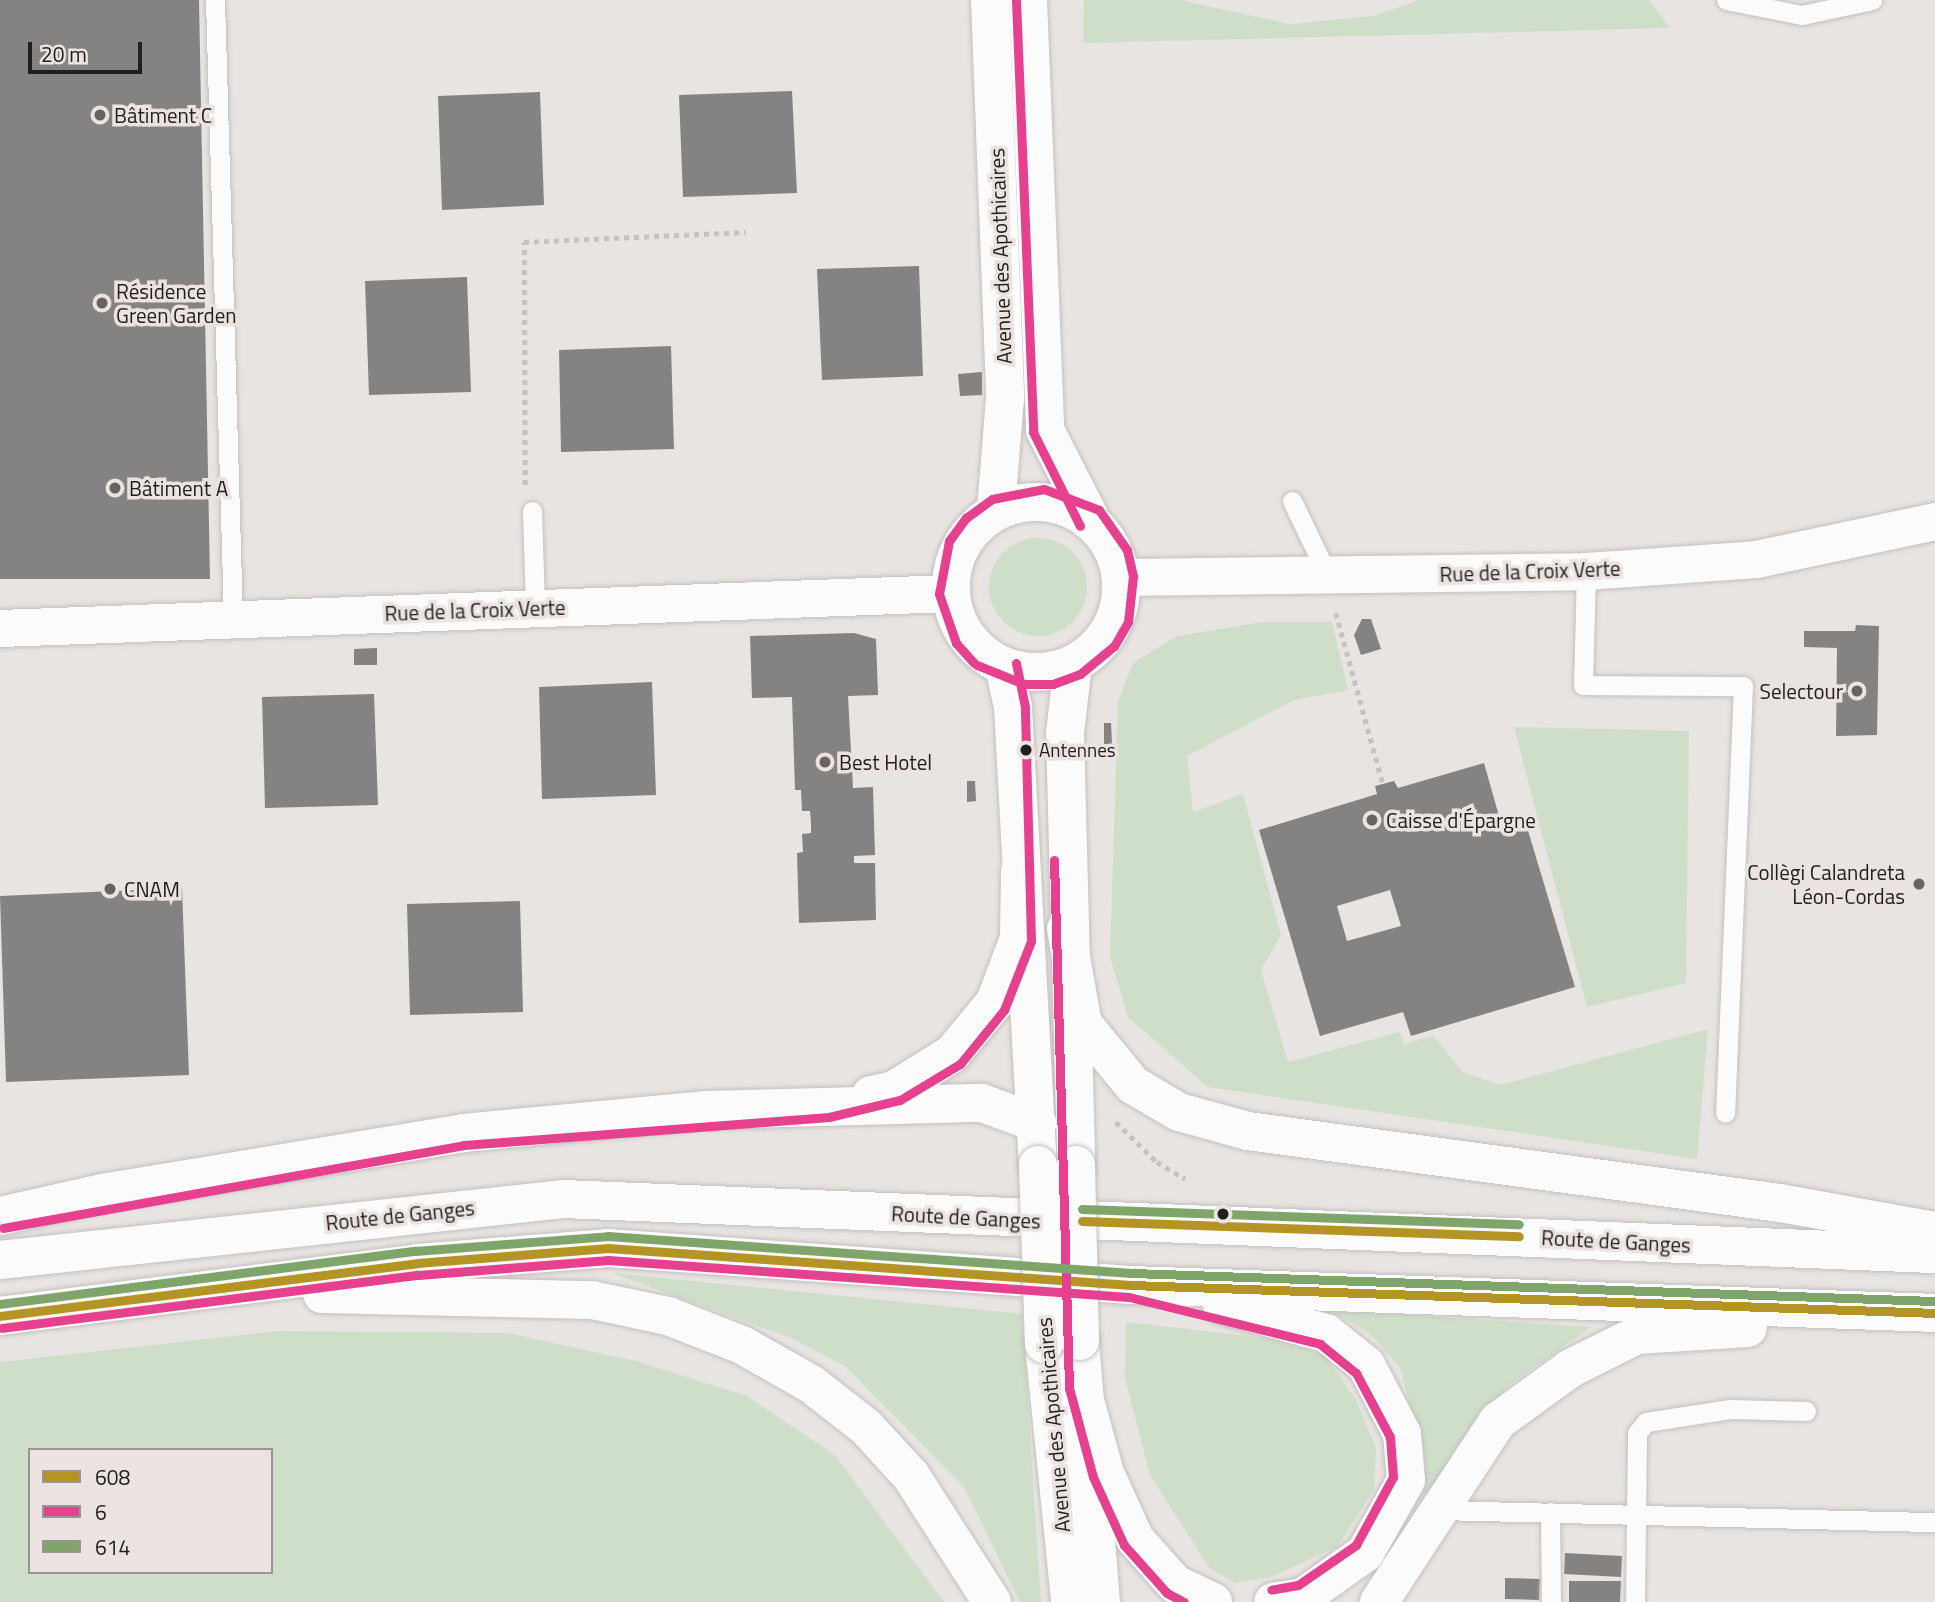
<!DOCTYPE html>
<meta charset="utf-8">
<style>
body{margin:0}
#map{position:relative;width:1935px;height:1602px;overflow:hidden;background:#e8e4e2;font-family:"Titillium Web",sans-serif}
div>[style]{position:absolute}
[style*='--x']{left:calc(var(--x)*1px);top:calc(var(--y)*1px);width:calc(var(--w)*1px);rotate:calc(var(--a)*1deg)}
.green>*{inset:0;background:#cedec9}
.round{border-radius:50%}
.building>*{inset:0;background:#858381}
.path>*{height:4.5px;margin-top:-2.25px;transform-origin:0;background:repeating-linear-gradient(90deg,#c5c2c2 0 5px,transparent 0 10px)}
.roads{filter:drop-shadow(0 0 2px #c3c0be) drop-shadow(0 0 2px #c3c0be)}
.service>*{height:19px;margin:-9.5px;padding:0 9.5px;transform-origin:9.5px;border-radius:9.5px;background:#fcfbfb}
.minor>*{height:37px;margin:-18.5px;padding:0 18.5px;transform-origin:18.5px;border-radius:18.5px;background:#fcfbfb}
.tertiary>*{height:38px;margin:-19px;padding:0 19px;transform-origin:19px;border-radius:19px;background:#fcfbfb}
.secondary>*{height:38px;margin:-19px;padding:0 19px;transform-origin:19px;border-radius:19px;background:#fcfbfb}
.secondary>.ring{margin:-19px;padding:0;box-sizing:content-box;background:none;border:38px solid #fcfbfb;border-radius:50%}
.primary>*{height:38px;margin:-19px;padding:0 19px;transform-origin:19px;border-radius:19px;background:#fcfbfb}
.bridges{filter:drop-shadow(0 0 2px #c3c0be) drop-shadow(0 0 2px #c3c0be)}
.tertiary-bridge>*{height:38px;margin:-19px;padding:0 19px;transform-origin:19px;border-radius:19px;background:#fcfbfb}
.bus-1>*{height:9px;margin:-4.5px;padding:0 4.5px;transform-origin:4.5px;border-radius:4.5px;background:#b49424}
.bus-2>*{height:9px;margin:-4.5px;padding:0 4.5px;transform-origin:4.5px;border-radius:4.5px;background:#e6418e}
.bus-3>*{height:9px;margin:-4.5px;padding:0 4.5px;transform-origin:4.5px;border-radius:4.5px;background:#80a56a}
.dots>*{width:19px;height:19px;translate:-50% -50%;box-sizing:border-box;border:4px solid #eae3e0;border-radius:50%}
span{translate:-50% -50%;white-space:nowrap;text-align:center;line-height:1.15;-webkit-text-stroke:7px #eae3e0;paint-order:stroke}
.bus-label{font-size:19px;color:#211e1d}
.left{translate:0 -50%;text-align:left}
.poi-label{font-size:21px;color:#211e1d}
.right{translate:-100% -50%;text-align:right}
.street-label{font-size:21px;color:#211e1d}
.legend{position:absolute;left:28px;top:1448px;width:245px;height:126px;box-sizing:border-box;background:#eae3e0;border:2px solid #9a9492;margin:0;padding:9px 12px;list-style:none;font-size:21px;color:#211e1d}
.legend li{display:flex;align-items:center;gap:14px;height:35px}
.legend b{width:35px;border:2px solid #9a9492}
.scale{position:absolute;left:28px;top:42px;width:114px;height:32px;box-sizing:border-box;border:4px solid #211e1d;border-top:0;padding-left:9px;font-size:21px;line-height:24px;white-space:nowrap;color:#211e1d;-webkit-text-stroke:5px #eae3e0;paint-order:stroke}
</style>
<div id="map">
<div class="green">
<div style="clip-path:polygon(1084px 0,1180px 0,1289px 24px,1374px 16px,1419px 0,1649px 0,1670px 28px,1083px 43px)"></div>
<div class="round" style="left:989px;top:538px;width:98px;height:98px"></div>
<div style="clip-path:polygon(1262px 622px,1332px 622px,1348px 690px,1294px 700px,1187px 756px,1193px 812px,1243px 794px,1281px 935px,1261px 970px,1288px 1062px,1400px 1032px,1404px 1044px,1434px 1036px,1462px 1072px,1501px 1085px,1708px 1029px,1697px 1159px,1208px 1087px,1128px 1017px,1110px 957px,1118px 701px,1133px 663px,1177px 636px)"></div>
<div style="clip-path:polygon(1514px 727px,1689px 731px,1686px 983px,1587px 1007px)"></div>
<div style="clip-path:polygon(612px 1273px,1022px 1314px,1041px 1602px,1020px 1602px,964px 1487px,845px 1366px,791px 1338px)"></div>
<div style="clip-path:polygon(1330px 1310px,1591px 1327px,1507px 1387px,1423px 1498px,1422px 1454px,1400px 1367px,1370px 1334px)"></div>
<div style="clip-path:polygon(1126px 1322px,1275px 1339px,1325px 1356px,1356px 1400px,1376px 1448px,1374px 1490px,1337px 1547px,1271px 1577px,1236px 1583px,1210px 1569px,1150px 1475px,1125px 1378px)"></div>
<div style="clip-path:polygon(evenodd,279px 1331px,508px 1333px,636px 1361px,747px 1396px,835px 1455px,944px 1602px,0 1602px,0 1362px,279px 1331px,30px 1450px,271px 1450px,271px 1572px,30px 1572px,30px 1450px)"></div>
</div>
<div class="building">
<div style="clip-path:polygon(0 0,199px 0,210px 579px,0 579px)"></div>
<div style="clip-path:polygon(792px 91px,797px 193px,683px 197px,679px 95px)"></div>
<div style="clip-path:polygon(540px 92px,544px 205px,442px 210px,438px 96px)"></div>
<div style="clip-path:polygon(919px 266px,923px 376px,822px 380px,817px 269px)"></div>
<div style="clip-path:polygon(467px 277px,471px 392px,369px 395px,365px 281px)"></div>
<div style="clip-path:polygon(671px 346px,674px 449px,561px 452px,559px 350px)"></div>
<div style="clip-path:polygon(982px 372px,982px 395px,960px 396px,958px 374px)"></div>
<div style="clip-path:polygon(1362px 619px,1371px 619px,1381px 649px,1361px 655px,1354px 635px)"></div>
<div style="clip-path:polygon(1856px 625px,1879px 626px,1877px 735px,1836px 736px,1837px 648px,1804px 647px,1804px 631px,1855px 631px)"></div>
<div style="clip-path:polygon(854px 633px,876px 639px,878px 695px,848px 696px,853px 788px,873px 787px,875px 855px,854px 856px,854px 863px,875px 863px,876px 920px,799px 923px,797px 853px,803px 852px,802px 834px,811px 833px,811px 823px,810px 811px,802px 811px,801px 790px,795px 790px,792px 697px,752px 698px,750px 636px)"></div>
<div style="clip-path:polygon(377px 648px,377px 665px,354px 665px,354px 649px)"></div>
<div style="clip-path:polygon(652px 682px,656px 795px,542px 799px,539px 687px)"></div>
<div style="clip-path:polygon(374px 694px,378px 805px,265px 808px,262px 697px)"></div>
<div style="clip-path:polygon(1104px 723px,1111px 723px,1112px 744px,1104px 744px)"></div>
<div style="clip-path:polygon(evenodd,1484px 763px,1503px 830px,1526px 824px,1575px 987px,1411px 1036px,1403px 1012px,1320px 1036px,1259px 830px,1377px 794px,1375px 786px,1394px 781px,1398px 788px,1484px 763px,1390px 890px,1401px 926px,1347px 941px,1337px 906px,1390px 890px)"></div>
<div style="clip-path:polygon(967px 781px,975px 781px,976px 801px,967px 802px)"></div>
<div style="clip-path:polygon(182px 888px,189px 1075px,6px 1082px,0 896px)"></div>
<div style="clip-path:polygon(520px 901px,523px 1012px,410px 1015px,407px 904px)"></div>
<div style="clip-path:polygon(1565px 1553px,1622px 1556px,1621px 1577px,1564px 1574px)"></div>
<div style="clip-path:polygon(1505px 1578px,1540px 1579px,1539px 1600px,1505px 1599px)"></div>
<div style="clip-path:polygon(1569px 1581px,1621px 1581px,1620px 1602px,1569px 1602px)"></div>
</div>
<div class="path">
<div style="--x:525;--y:485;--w:243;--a:-90.2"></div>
<div style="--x:524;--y:242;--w:222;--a:-2.6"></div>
<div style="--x:1336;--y:613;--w:177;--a:74.6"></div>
<div style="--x:1116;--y:1122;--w:57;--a:44.3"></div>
<div style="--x:1157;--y:1162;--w:33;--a:31"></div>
</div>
<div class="roads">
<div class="service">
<div style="--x:215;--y:0;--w:617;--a:88.33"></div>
<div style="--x:1726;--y:0;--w:77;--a:11.2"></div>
<div style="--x:1802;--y:15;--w:72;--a:-12.1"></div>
<div style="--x:1292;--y:501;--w:85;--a:64.3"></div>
<div style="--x:532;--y:511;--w:97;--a:88.2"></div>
<div style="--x:1586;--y:571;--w:114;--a:91.5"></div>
<div style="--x:1583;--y:685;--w:160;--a:0.4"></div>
<div style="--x:1743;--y:686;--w:427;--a:92.4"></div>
<div style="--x:1438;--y:1510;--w:497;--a:1.4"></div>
<div style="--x:1550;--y:1512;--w:90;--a:89.4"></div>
<div style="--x:1635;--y:1602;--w:169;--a:-89.3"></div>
<div style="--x:1637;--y:1433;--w:14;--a:-51"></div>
<div style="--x:1646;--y:1422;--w:85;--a:-8.8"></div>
<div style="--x:1730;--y:1409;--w:76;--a:1.5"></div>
</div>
<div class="minor">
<div style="--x:1121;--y:577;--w:465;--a:-0.7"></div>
<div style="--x:1586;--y:571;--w:170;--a:-4"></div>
<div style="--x:1756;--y:559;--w:183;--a:-12"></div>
<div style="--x:0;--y:628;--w:952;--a:-2.11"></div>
</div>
<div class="tertiary">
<div style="--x:1073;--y:664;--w:69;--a:96.6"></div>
<div style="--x:1065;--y:733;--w:432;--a:88.5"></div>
<div style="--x:1004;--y:666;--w:42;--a:77.6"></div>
<div style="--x:1013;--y:707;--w:459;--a:86.9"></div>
<div style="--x:1080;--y:1341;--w:262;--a:85.4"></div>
<div style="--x:1044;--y:1344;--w:259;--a:84.2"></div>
</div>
<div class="secondary">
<div style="--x:990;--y:0;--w:398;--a:87.8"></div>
<div style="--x:1005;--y:398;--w:113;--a:94.6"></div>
<div style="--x:1028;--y:0;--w:430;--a:87.7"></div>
<div style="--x:1045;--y:430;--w:101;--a:62.9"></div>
<div class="ring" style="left:951px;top:502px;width:132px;height:132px"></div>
</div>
<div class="primary">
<div style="--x:1066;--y:929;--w:97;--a:79.9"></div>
<div style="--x:1083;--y:1024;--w:79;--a:50.7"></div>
<div style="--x:1133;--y:1085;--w:53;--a:30.4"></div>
<div style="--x:1179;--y:1112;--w:72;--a:15.4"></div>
<div style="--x:1248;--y:1131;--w:537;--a:7.71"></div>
<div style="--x:1780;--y:1203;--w:158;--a:10.2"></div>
<div style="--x:871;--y:1095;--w:24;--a:-12"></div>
<div style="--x:894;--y:1090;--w:68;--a:-31.8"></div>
<div style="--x:952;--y:1054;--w:67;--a:-50.4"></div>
<div style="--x:995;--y:1002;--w:68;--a:-69.4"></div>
<div style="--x:1019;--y:938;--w:67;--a:-89.1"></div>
<div style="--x:0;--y:1216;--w:105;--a:-12.7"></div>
<div style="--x:102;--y:1193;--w:366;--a:-9.4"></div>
<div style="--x:463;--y:1133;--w:245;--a:-5.4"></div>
<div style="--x:707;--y:1110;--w:275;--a:-1.5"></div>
<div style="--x:982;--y:1103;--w:59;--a:20"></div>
<div style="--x:0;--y:1260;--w:566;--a:-6.18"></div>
<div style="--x:563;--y:1199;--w:1373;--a:2.3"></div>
<div style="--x:322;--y:1294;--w:270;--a:1.3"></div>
<div style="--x:592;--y:1300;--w:78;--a:11.9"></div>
<div style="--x:668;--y:1316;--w:79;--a:21.4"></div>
<div style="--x:742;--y:1345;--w:79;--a:29.5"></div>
<div style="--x:811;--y:1384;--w:70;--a:38"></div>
<div style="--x:866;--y:1427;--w:67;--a:47.4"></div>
<div style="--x:911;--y:1476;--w:150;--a:57.3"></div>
<div style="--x:1222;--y:1305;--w:108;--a:15.1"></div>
<div style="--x:1326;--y:1333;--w:51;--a:38.7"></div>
<div style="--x:1366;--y:1365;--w:78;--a:62.4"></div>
<div style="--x:1402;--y:1434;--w:46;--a:85"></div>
<div style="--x:1406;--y:1480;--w:84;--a:119.3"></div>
<div style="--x:1365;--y:1553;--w:76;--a:144.6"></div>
<div style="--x:1303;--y:1597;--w:30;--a:171"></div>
<div style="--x:0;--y:1316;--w:420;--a:-7.2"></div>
<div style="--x:417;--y:1263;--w:192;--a:-4.5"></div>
<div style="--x:608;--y:1248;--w:524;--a:4.05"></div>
<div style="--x:1131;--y:1285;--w:804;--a:1.99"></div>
<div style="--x:1081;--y:1386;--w:90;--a:74.6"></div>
<div style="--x:1105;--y:1473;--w:72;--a:65.6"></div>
<div style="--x:1135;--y:1539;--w:60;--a:48.4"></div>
<div style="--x:1175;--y:1584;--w:42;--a:25.3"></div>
<div style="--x:1379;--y:1602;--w:217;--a:-56.7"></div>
<div style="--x:1498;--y:1421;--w:90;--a:-36"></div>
<div style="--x:1571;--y:1368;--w:74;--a:-26.6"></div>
<div style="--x:1637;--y:1335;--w:111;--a:-3.6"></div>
</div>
</div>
<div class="bridges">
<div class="tertiary-bridge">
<div style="--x:1038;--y:1165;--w:179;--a:88.1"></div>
<div style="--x:1076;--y:1165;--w:176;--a:88.7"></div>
</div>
</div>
<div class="bus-1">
<div style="--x:1082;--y:1221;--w:437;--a:2"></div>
<div style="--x:0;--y:1316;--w:420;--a:-7.2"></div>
<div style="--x:417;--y:1263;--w:192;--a:-4.5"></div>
<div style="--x:608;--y:1248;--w:524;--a:4.05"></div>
<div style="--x:1131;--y:1285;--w:804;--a:1.99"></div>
</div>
<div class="bus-2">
<div style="--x:1016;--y:0;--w:432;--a:87.7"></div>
<div style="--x:1033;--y:432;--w:105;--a:63.4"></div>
<div style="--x:974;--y:663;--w:27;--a:-132"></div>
<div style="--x:956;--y:643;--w:52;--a:-109.1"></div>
<div style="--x:939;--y:594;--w:54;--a:-79.3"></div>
<div style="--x:949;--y:541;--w:29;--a:-54"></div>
<div style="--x:966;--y:518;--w:32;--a:-36"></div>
<div style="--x:992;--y:499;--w:53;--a:-10.9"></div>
<div style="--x:1044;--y:489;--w:59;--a:20.9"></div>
<div style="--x:1099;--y:510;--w:49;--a:55"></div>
<div style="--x:1127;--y:550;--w:27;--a:77"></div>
<div style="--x:1133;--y:576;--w:46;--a:96.2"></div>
<div style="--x:1128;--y:622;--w:28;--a:120"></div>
<div style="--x:1114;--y:646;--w:44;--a:140.5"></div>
<div style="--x:1080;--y:674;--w:29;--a:160"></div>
<div style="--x:1053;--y:684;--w:29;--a:180"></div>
<div style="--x:1024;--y:684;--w:51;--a:-158"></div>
<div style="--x:1054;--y:860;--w:528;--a:88.37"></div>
<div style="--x:1069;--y:1388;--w:92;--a:74.9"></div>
<div style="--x:1093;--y:1477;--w:75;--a:65.5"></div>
<div style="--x:1124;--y:1545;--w:64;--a:48.1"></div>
<div style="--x:1167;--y:1593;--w:19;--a:28"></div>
<div style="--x:3;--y:1228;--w:468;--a:-10.2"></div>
<div style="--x:464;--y:1145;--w:366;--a:-4.4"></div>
<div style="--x:829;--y:1117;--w:73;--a:-13.5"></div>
<div style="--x:900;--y:1100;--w:70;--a:-31"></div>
<div style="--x:960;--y:1064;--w:70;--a:-50.8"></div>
<div style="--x:1004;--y:1010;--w:74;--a:-68.6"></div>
<div style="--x:1031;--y:941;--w:234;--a:-91.5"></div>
<div style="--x:1025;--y:707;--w:45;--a:-101.6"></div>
<div style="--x:2;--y:1328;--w:419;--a:-7.3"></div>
<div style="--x:418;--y:1275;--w:191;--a:-4.5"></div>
<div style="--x:608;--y:1260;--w:522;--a:4.06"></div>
<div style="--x:1129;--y:1297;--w:197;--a:13.8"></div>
<div style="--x:1320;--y:1344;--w:46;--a:38.9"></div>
<div style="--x:1356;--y:1373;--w:72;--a:62"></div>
<div style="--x:1390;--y:1437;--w:40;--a:85.7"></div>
<div style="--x:1393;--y:1477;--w:77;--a:118.6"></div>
<div style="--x:1356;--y:1545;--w:70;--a:145.4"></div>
<div style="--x:1298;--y:1585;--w:27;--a:170"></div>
</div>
<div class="bus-3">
<div style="--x:1082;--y:1209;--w:437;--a:2"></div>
<div style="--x:0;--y:1304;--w:418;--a:-7.3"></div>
<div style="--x:415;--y:1251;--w:194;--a:-4.4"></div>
<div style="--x:608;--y:1236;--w:525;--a:4.04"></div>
<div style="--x:1132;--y:1273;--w:803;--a:2"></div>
</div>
<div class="dots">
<div style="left:100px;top:115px;background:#676362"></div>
<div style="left:102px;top:303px;background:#676362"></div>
<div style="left:115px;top:488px;background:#676362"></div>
<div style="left:1857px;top:691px;background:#676362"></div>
<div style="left:1026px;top:750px;background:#211e1d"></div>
<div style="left:825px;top:762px;background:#676362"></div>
<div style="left:1372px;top:820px;background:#676362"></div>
<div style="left:1919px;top:884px;background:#676362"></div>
<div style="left:110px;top:889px;background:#676362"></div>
<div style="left:1223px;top:1214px;background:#211e1d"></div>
</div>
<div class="bus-label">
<span class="left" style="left:1039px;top:750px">Antennes</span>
</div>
<div class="poi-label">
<span class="left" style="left:114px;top:115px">Bâtiment C</span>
<span class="left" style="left:116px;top:303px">Résidence<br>Green Garden</span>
<span class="left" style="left:129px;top:488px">Bâtiment A</span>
<span class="right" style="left:1843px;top:691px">Selectour</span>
<span class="left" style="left:839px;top:762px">Best Hotel</span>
<span class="left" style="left:1386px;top:820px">Caisse d'Épargne</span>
<span class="right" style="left:1905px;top:884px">Collègi Calandreta<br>Léon-Cordas</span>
<span class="left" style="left:124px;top:889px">CNAM</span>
</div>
<div class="street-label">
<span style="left:1000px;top:256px;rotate:-92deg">Avenue des Apothicaires</span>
<span style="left:1530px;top:571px;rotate:-2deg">Rue de la Croix Verte</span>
<span style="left:475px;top:610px;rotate:-2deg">Rue de la Croix Verte</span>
<span style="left:400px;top:1215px;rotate:-6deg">Route de Ganges</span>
<span style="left:966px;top:1217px;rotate:3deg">Route de Ganges</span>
<span style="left:1616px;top:1241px;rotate:3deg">Route de Ganges</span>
<span style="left:1053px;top:1425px;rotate:-95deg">Avenue des Apothicaires</span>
</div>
<ul class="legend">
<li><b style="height:9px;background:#b49424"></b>608</li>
<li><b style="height:9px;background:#e6418e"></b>6</li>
<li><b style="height:9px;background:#80a56a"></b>614</li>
</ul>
<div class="scale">20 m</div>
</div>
